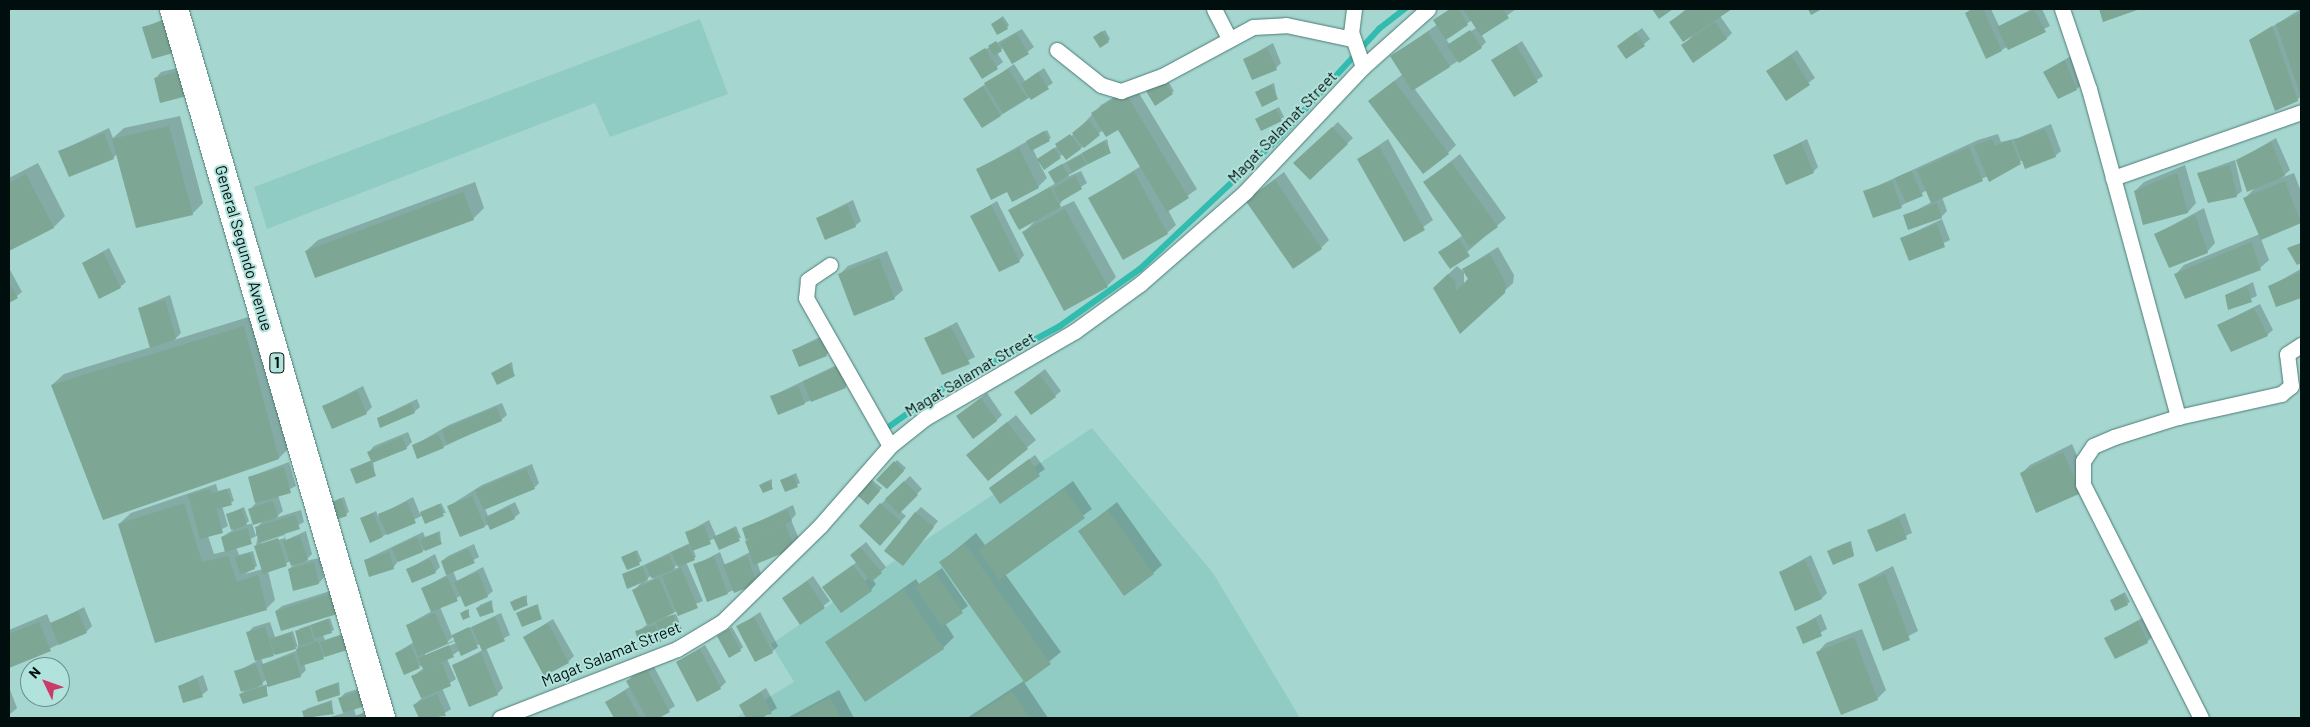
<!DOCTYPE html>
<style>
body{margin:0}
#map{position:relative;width:2310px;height:727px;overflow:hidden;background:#a5d6cf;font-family:Barlow,sans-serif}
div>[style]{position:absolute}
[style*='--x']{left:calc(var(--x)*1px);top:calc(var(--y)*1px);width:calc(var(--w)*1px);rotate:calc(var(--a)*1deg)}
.built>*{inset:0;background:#91ccc4}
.shadow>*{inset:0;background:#0003}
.stream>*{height:5.5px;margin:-2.75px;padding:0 2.75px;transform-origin:2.75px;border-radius:2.75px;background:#32bcb0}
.building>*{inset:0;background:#7da694}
.roads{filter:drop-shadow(0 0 1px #4c7b75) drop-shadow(0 0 1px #4c7b75)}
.street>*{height:15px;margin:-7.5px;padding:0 7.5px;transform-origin:7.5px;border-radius:7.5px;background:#fff}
.highway>*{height:28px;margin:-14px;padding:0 14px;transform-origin:14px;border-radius:14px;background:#fff}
span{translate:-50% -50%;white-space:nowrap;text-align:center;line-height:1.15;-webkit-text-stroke:4px #b1e3dc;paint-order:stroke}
.shield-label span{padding:1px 4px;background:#b1e3dc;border:1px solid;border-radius:4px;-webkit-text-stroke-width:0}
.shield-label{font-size:15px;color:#000f0d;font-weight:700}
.street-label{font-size:16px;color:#000f0d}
.frame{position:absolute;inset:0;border:10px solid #000f0d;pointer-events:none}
.north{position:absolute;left:20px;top:657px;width:50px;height:50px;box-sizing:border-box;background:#b1e3dc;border:1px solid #6a8e89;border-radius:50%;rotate:312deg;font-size:14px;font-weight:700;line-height:20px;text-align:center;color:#000f0d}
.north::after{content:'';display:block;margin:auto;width:18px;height:22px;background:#c93b68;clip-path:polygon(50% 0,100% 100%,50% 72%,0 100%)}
</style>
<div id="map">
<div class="built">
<div style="clip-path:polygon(700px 19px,728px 94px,610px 137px,595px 103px,267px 229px,254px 187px)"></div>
<div style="clip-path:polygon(1092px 428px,1213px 573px,1300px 718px,735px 718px,794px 682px,771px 644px)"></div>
</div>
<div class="shadow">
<div style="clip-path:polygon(evenodd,1450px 9px,1516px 9px,1481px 34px,1486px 42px,1481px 47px,1414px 88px,1456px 145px,1448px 153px,1369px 101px,1403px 74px,1392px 56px,1438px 24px,1435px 20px,1450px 9px,1472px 20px,1476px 28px,1450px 45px,1446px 39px,1472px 20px)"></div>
<div style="clip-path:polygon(1686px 9px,1729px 9px,1720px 16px,1732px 33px,1726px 39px,1683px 46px,1692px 36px,1671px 22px)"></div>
<div style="clip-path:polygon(1971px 9px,1991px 9px,1999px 26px,2032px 9px,2042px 9px,2050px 26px,1987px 57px,1966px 13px)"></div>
<div style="clip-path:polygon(2301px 9px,2301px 96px,2297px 100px,2250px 40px)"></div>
<div style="clip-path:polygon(176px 14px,152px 58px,143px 28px)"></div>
<div style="clip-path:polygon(1003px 16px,1009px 25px,1007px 28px,995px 22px)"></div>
<div style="clip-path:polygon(1642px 28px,1650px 39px,1627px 58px,1619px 46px)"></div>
<div style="clip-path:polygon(1022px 29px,1034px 47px,1013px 63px,1003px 48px,997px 53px,1003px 62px,982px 78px,970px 58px)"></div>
<div style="clip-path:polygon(1105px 30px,1110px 39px,1108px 41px,1097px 35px)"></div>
<div style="clip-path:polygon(1522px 41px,1543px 76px,1514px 96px,1493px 60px)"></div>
<div style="clip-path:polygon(1273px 43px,1281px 63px,1276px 68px,1245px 59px)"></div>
<div style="clip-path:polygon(1797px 50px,1815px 78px,1786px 99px,1768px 71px)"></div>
<div style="clip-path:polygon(2071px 56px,2082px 84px,2077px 89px,2044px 72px)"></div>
<div style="clip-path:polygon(1014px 64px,1025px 81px,1044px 68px,1053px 83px,982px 127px,964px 99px)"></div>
<div style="clip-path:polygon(190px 65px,191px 94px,156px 78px,161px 72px)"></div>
<div style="clip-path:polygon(1166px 78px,1174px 91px,1155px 104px)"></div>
<div style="clip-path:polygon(1274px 83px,1277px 98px,1259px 90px)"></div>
<div style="clip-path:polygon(1134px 85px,1197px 189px,1168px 210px,1176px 225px,1167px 233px,1090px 198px,1141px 166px,1118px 128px,1103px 130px,1080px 149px,1039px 163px,1047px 178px,1038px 187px,1008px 191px,978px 169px,1047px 130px,1051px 138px,1033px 149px,1038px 160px,1074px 134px,1101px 105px)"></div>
<div style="clip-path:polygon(1279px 107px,1284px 117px,1261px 129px,1259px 117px)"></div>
<div style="clip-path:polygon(180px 116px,203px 203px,192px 214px,117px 154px,113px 158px,60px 151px,109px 128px,113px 138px,124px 128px)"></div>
<div style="clip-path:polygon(1338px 122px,1353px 138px,1310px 178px,1295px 163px)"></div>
<div style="clip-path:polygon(2051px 124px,2061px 151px,2055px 156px,2023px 160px,1942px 197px,1947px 211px,1941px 217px,1905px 216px,1932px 202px,1927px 190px,1901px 206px,1864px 192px,1978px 140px,1998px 134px,2001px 142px,2018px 138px)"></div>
<div style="clip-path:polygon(2276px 138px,2290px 170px,2281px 178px,2294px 173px,2301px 192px,2301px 221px,2261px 239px,2269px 260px,2260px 268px,2176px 274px,2184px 265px,2260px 234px,2244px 199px,2256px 187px,2237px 161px)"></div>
<div style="clip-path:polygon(1107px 139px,1110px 152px,1056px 182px,1081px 171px,1087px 183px,1064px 198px,1057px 209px,1074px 201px,1116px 277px,1107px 286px,1023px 233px,1035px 221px,1010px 211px,1056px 183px,1052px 170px)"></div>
<div style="clip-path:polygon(1388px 139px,1433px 220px,1405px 240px,1359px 159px)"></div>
<div style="clip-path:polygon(1807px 139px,1818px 167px,1813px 172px,1775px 155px)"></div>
<div style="clip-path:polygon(1460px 154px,1506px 218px,1450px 267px,1440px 252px,1463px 235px,1425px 182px)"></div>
<div style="clip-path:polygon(2235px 160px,2242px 191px,2236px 196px,2199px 173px)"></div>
<div style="clip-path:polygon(38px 163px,65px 216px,54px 227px,9px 250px,9px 178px)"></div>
<div style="clip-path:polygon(2185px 165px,2196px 203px,2188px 212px,2135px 191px,2144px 182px)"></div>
<div style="clip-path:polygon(1284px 172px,1329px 240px,1321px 248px,1247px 200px)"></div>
<div style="clip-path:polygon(475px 182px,484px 208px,473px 219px,306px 251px,318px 240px)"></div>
<div style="clip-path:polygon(853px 200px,861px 221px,855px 226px,817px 218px)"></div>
<div style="clip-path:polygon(997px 201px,1024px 255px,1019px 261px,972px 216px)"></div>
<div style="clip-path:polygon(2204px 208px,2215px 243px,2207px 252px,2156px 234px)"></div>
<div style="clip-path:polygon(1942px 219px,1950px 240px,1910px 259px,1902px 238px)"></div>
<div style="clip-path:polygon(1498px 247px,1514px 275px,1513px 283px,1460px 332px,1443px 279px,1457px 266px,1464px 272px,1464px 284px,1469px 279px,1463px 269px)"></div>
<div style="clip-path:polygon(109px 248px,126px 282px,120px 287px,83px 263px)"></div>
<div style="clip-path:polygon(887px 251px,903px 290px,894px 298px,839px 275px,848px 266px)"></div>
<div style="clip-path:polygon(9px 268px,22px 292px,9px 302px)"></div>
<div style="clip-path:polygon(2301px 269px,2301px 296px,2277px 305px,2270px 286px)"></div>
<div style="clip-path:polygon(2253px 282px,2257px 296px,2229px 308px,2226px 295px)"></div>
<div style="clip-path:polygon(170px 295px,181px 333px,174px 340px,255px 315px,290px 447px,279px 458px,52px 385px,64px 374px,151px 347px,139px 308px)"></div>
<div style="clip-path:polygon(2260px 304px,2273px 330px,2267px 335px,2218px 325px)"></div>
<div style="clip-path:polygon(957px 322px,975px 357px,942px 373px,926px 338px)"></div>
<div style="clip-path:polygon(826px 334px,832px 349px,826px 355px,793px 350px)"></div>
<div style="clip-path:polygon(512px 362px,514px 375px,493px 373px,495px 371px)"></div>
<div style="clip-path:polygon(843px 362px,850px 381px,845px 387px,804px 403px,772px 396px)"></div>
<div style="clip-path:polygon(1045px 369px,1061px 391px,1055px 396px,1016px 392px)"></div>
<div style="clip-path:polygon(363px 386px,372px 407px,366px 413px,324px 406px)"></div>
<div style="clip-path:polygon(987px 393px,1002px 415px,996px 421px,957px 416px)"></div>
<div style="clip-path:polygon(417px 399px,420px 407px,414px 412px,378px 418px)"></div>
<div style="clip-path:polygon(502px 403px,507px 415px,501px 420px,443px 447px,413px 446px,449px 425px)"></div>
<div style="clip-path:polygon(1016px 415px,1036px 440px,988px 480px,968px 455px)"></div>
<div style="clip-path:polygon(408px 432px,412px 442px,406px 448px,373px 462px,375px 475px,351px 470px,372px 460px,369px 452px,374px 446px)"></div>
<div style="clip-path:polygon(2072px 444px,2089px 484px,2022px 473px,2030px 465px)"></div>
<div style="clip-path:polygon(1035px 455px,1045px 469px,1000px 502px,990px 488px)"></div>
<div style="clip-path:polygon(897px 460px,906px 468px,887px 488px,878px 480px)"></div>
<div style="clip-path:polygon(evenodd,289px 462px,296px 486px,278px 495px,283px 511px,275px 518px,301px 510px,304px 522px,284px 533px,286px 540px,306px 531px,312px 554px,305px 561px,320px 558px,324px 577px,319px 583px,289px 569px,296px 563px,291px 561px,268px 571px,275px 600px,267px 608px,119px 524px,131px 513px,216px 484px,218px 491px,230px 488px,234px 501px,222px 506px,228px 526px,208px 536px,214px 554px,226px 551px,222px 537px,233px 530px,228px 514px,244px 507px,249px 521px,243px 526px,254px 523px,249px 510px,256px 503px,249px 477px,289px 462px,264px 520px,256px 528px,256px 536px,252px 524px,264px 520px,289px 462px,258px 535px,256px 546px,263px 569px,245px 574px,257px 566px,253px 551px,239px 555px,236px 547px,258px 535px,289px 462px,284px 535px,285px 538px,261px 545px,261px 543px,284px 535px)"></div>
<div style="clip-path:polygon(532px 464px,539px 483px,534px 488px,485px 509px,488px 516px,515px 502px,520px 513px,514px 518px,484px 526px,449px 506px,482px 485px)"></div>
<div style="clip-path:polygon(796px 473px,800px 483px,786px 490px,782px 480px)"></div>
<div style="clip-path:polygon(910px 476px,922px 489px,900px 511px,906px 516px,885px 538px,881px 504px)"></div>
<div style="clip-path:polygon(772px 479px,772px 488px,761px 485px,763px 483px)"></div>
<div style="clip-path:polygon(871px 479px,882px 488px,868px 503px,857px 494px)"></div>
<div style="clip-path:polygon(1073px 481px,1092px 509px,1005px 574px,1061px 652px,1024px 682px,1048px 718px,967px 718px,1025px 680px,941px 562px,976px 533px,985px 545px)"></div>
<div style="clip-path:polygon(344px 497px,349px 512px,339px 518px,333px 502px)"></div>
<div style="clip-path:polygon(413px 497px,420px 514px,441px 503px,446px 513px,423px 515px,383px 536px,362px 518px,376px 511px,378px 516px)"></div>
<div style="clip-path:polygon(1117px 502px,1162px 565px,1153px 573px,1080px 531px)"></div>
<div style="clip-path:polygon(793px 505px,796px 514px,791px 520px,800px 541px,757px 562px,762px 577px,727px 593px,695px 565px,720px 552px,725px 565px,750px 552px,746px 542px,751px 536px,743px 529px)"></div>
<div style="clip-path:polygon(921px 507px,938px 521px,908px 559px,915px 513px)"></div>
<div style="clip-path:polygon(1905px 513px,1912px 533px,1876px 550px,1869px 530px)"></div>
<div style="clip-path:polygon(evenodd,709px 520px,716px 536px,736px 526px,741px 538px,715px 538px,693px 549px,696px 557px,686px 562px,703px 601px,660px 618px,676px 614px,682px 629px,660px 641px,637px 632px,648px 624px,634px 590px,643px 581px,623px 575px,690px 543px,686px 533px,709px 520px,678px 564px,679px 567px,672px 570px,678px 564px,709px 520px,651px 575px,653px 579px,644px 582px,651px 575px)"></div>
<div style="clip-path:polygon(440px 531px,441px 543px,398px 561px,393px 568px,365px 560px,423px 532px,425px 537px)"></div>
<div style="clip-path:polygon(1851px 541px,1854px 555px,1829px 551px,1831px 549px)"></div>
<div style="clip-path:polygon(866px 542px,886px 567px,872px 579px,876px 584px,871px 590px,829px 582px,857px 562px,851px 555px)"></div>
<div style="clip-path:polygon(evenodd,474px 544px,479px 557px,453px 571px,457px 581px,483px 567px,493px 591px,487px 596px,462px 595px,440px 607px,452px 636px,501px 613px,510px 635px,486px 648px,503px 688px,497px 694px,453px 665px,483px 650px,481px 644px,460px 650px,447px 659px,456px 679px,442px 688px,451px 709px,437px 718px,420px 718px,414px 705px,422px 698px,413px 676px,424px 668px,396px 653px,414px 642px,407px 625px,432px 611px,423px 588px,447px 575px,442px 561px,448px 556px,474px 544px,454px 636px,455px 640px,445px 644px,454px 636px,474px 544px,455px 641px,456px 643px,425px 656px,425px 654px,455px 641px)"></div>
<div style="clip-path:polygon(637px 550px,642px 561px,628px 569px,623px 557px)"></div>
<div style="clip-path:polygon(435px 554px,440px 567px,435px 572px,408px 569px)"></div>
<div style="clip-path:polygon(1811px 555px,1827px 593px,1822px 598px,1780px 572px)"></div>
<div style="clip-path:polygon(1893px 566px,1918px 631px,1884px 649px,1859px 584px)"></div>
<div style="clip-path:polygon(942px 568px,968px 606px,945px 623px,954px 637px,943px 648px,827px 642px,916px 579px,919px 584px)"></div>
<div style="clip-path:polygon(813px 576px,830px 601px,801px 623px,784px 598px)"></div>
<div style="clip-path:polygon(343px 587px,349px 605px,276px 611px,282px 606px)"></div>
<div style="clip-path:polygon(2125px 592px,2130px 602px,2116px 609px,2114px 598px)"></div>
<div style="clip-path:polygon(527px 595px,527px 604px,512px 603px,514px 600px)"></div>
<div style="clip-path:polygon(492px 600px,493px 611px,478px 608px,480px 605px)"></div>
<div style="clip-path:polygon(538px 604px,541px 618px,520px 611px)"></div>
<div style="clip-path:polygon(84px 607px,92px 626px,86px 632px,9px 667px,9px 630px,47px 614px,51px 624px)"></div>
<div style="clip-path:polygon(469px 609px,469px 616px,461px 614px,464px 611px)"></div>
<div style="clip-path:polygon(760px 612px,778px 646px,772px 652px,738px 627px)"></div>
<div style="clip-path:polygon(1821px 614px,1827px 629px,1804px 642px,1798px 627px)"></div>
<div style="clip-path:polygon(2144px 617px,2153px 636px,2147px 642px,2106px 638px)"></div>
<div style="clip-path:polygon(evenodd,330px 618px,334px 630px,323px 635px,325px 640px,345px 633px,323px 658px,304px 664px,306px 670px,300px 676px,267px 686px,267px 695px,241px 695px,246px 689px,236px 672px,257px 661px,248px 633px,253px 627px,270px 622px,275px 637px,293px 631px,298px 648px,299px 629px,330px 618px,297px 647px,298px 650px,263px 664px,261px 658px,297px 647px,330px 618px,267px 679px,268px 684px,258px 687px,267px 679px)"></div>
<div style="clip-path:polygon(553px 619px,574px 656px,568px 662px,524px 637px)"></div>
<div style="clip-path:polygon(732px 627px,743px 647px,740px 650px,718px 636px)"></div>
<div style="clip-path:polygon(1862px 629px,1886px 690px,1877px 699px,1818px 652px,1826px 643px)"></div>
<div style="clip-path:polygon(705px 645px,726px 682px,720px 688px,677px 662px)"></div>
<div style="clip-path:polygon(653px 665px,675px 706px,656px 718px,615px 718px,606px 702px,631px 686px,628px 681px,633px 675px)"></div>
<div style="clip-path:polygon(203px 675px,208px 690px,202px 695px,179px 686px)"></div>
<div style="clip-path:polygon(339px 682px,340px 694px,316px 691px,319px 689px)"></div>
<div style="clip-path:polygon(376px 683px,354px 708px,356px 716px,381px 704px,386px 718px,327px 718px,344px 713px,340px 698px,345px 693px)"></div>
<div style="clip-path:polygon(9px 687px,17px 708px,9px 715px)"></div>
<div style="clip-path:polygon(766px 688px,777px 708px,762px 718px,748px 718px,740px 705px)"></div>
<div style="clip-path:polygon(839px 690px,854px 718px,787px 718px)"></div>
<div style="clip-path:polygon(332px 700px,333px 713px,305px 718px,306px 709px)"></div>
</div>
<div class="stream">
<div style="--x:890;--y:426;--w:60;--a:-35.5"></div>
<div style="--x:939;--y:391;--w:137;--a:-28.2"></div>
<div style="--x:1060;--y:326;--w:98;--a:-35.5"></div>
<div style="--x:1140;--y:269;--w:187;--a:-43.3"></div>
<div style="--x:1276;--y:141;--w:152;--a:-47.4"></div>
<div style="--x:1379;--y:29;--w:33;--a:-38"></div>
</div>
<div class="building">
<div style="clip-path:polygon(1450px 9px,1458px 9px,1468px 25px,1446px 40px,1433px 20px)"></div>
<div style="clip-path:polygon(1463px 9px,1503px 9px,1509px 18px,1481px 36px)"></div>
<div style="clip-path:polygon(1652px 9px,1673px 9px,1659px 19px)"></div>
<div style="clip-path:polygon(1688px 9px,1732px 9px,1683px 42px,1669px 22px)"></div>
<div style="clip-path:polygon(1808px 9px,1822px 9px,1811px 15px)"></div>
<div style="clip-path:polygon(1974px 9px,1983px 9px,2002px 51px,1986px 59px,1965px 13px)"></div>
<div style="clip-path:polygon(2099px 9px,2140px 9px,2103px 22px)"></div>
<div style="clip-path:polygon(2034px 10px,2046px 32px,2008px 50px,1997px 27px)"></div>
<div style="clip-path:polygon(2301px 13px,2301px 96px,2276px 24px)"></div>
<div style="clip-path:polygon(1001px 18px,1008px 29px,997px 35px,991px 24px)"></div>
<div style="clip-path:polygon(170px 19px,180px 51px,152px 59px,142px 27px)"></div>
<div style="clip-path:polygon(1715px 22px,1727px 39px,1693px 63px,1681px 45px)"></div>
<div style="clip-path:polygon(2272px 26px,2298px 101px,2275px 111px,2249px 40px)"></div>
<div style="clip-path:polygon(1470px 30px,1482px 48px,1459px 63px,1447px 45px)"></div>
<div style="clip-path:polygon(1102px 31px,1109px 42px,1100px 48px,1093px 37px)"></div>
<div style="clip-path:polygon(1428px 32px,1450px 67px,1412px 91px,1390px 56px)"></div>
<div style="clip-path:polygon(1636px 32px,1645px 46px,1626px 59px,1617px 46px)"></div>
<div style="clip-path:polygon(1016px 33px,1029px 54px,1012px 64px,1000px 44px)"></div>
<div style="clip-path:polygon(996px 41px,1002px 51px,994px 56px,988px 46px)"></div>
<div style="clip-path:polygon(1516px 45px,1538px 82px,1514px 97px,1491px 60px)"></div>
<div style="clip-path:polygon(985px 48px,998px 69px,982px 79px,969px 58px)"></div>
<div style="clip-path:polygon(1267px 48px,1277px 70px,1252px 80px,1243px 59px)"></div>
<div style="clip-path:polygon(1791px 55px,1810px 85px,1786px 101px,1766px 71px)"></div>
<div style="clip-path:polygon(2065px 60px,2077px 90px,2058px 99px,2043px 72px)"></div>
<div style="clip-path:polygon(1008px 69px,1027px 98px,1003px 113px,984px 83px)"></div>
<div style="clip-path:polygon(185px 70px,191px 95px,160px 103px,154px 78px)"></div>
<div style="clip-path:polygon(1038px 72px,1049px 89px,1031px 100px,1021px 84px)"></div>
<div style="clip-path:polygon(1163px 80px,1173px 94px,1155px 106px,1146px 91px)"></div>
<div style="clip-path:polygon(1394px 81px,1449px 154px,1423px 174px,1368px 101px)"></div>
<div style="clip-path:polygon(1271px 85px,1278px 99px,1262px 107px,1255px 92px)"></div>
<div style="clip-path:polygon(983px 86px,1001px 116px,982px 128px,963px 99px)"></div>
<div style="clip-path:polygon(1125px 92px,1189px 198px,1167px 212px,1118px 130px,1106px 137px,1091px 113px)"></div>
<div style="clip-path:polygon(1276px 109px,1282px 121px,1261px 131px,1255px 119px)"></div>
<div style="clip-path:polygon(1088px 120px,1100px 135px,1084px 148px,1072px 133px)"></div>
<div style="clip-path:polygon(169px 126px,193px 215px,136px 228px,112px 139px)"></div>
<div style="clip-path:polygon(1332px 127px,1348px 144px,1310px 180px,1293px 163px)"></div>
<div style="clip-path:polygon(2045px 129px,2056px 157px,2025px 169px,2014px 140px)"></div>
<div style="clip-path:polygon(1044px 131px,1050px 141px,1031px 151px,1026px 141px)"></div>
<div style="clip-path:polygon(104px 133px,114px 159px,69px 177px,58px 151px)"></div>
<div style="clip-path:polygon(1070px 134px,1081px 149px,1066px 160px,1055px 144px)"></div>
<div style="clip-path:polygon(1992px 139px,1995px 146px,2011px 140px,2021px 164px,1989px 182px,1974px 146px)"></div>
<div style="clip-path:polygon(1104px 141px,1111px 153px,1088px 164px,1082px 153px)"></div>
<div style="clip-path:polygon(2271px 142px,2285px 176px,2247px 192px,2236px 160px)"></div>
<div style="clip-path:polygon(1801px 143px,1814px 173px,1786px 185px,1773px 155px)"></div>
<div style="clip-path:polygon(1379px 146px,1425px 230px,1404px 242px,1357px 159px)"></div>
<div style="clip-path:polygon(1969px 147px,1983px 181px,1931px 203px,1917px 170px)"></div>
<div style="clip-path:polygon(1019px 148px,1039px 188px,1012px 202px,1007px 192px,991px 200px,976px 169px)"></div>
<div style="clip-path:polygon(1054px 148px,1061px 158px,1044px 170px,1037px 159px)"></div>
<div style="clip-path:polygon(1081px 155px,1086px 164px,1072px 172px,1067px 163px)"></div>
<div style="clip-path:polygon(1451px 162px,1498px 227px,1470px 247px,1423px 182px)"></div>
<div style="clip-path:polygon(1062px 164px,1069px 176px,1055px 184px,1048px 172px)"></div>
<div style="clip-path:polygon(2230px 165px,2237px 197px,2208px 203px,2197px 173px)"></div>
<div style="clip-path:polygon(1911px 171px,1923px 196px,1906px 203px,1895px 178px)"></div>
<div style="clip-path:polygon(1134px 172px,1168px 234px,1123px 260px,1088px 198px)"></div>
<div style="clip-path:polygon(2177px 173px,2188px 213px,2143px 225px,2134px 191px)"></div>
<div style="clip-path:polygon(26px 174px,54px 228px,9px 251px,9px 183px)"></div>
<div style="clip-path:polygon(1075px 176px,1082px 189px,1060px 202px,1053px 188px)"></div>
<div style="clip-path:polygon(1275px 180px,1322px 249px,1293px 269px,1245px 200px)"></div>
<div style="clip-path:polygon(1892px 181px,1902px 208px,1873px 218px,1863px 191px)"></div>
<div style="clip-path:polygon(2285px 181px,2301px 223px,2261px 240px,2243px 198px)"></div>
<div style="clip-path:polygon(1050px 187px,1061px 207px,1019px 230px,1008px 210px)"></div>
<div style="clip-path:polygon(463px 192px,474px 220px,315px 278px,305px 251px)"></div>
<div style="clip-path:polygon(1937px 203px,1942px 218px,1908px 230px,1903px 215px)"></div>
<div style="clip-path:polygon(847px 205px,856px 227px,825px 240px,816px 218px)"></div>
<div style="clip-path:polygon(991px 205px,1020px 262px,999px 272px,970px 216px)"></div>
<div style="clip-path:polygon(1065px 209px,1108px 287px,1064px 311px,1022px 232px)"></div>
<div style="clip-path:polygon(2195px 215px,2208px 253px,2169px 268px,2154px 234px)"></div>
<div style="clip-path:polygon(1937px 224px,1945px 247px,1909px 261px,1900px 238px)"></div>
<div style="clip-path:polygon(1459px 239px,1470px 256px,1450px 269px,1438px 252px)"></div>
<div style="clip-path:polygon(2251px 242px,2261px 270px,2185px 299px,2174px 274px)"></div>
<div style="clip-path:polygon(2301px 243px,2301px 263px,2297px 265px,2287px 248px)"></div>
<div style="clip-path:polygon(103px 252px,121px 288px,99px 299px,82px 263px)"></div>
<div style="clip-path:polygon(1490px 254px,1506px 284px,1505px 293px,1460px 334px,1433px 288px,1448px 274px,1455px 281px,1456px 291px,1468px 279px,1462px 269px)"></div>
<div style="clip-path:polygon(879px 258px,895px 299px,854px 316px,838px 274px)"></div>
<div style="clip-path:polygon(2301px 272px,2301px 298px,2276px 307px,2268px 286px)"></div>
<div style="clip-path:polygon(9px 283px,18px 298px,9px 303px)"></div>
<div style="clip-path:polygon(2247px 286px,2252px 302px,2228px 310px,2225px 295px)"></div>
<div style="clip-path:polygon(165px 300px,176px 339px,150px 348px,138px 308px)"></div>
<div style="clip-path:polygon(2254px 308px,2268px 336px,2231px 352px,2217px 325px)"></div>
<div style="clip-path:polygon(244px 326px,279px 459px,103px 520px,51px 385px)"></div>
<div style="clip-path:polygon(951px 327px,970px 364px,942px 375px,924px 338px)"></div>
<div style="clip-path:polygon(821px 339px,827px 356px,799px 367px,792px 350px)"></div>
<div style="clip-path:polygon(509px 364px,515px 376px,497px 385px,491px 373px)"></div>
<div style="clip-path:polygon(837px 367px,846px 388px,811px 402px,803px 381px)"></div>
<div style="clip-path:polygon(1039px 374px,1056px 397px,1031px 415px,1014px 392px)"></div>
<div style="clip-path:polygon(798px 386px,805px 404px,778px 415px,770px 396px)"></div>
<div style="clip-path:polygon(357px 391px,367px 414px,332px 429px,322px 406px)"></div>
<div style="clip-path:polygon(981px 398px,997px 421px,973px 439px,956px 416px)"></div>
<div style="clip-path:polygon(411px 404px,415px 413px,380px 428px,377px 418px)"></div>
<div style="clip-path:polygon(496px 407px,502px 421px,447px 444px,442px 430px)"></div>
<div style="clip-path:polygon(1007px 422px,1028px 449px,988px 481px,966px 455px)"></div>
<div style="clip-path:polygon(438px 434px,444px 448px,417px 459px,412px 445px)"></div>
<div style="clip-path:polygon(402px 437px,407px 449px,372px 463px,367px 452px)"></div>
<div style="clip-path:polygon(2063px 452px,2081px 493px,2036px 513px,2020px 473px)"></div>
<div style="clip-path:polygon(1029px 459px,1040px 476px,1000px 504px,989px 488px)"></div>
<div style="clip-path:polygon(370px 461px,376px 476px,356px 484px,350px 469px)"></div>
<div style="clip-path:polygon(894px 461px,904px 471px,887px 489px,876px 480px)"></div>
<div style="clip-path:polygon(284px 467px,291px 493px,255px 503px,248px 477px)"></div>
<div style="clip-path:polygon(526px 469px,535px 489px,484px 510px,475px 490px)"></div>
<div style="clip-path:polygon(793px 475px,798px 487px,785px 492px,780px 480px)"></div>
<div style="clip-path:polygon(868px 480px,880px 491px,868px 505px,856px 494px)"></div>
<div style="clip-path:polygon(769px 481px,773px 489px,763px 493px,759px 485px)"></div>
<div style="clip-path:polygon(904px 481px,918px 495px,899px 514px,885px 499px)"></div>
<div style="clip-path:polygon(210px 489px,212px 494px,227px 489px,232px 505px,217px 509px,215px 504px,223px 533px,200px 539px,188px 495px)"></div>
<div style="clip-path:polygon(1064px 489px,1085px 518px,999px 580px,978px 550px)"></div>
<div style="clip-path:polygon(472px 496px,485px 527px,460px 537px,447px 506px)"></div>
<div style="clip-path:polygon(341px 498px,347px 516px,338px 519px,332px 502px)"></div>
<div style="clip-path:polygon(273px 501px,278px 517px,253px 525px,248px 509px)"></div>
<div style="clip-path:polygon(407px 502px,416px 523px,387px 535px,378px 514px)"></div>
<div style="clip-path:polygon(184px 503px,202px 562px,228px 556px,237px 582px,258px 575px,267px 610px,155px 643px,118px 524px)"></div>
<div style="clip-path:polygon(880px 503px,901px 522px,880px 546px,859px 526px)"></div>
<div style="clip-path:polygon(439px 504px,444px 516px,425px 524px,420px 512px)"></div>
<div style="clip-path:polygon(510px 507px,515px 519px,490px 530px,485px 517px)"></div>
<div style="clip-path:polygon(242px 509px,247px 525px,231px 530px,226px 514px)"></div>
<div style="clip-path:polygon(787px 510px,792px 521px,746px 540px,742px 528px)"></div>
<div style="clip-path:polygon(1108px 510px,1154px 574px,1124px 596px,1078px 531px)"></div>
<div style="clip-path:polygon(915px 512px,934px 527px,903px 566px,884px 551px)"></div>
<div style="clip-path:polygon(373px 513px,383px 537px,370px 543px,360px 518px)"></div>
<div style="clip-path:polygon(295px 515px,300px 529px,259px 542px,255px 527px)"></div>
<div style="clip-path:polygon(1899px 518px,1907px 539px,1876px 552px,1867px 530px)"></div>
<div style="clip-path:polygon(785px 524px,795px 548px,754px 565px,745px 541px)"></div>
<div style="clip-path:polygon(704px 525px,711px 544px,692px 551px,685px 532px)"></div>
<div style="clip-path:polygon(247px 528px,252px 544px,225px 552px,221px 537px)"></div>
<div style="clip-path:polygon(734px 528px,740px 541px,719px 550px,713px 537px)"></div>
<div style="clip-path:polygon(437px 533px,442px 544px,425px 551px,420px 540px)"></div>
<div style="clip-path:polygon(300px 536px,308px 560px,291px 566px,283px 541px)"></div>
<div style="clip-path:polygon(417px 537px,423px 552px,398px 562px,392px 548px)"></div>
<div style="clip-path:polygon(278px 538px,287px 566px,263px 574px,254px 546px)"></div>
<div style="clip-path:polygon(1849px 542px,1854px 556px,1833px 565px,1827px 551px)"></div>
<div style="clip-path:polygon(965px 544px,1051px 664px,1025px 683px,939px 562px)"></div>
<div style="clip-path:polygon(688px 545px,695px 560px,678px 567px,671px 552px)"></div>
<div style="clip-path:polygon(860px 547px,882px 573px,871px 582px,850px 555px)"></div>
<div style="clip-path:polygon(468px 549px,475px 563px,446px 575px,441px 561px)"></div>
<div style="clip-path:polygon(635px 551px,640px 565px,627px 570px,621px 557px)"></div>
<div style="clip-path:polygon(389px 552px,394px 569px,369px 577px,364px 560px)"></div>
<div style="clip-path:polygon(250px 553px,255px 569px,240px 574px,235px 557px)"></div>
<div style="clip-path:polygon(669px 555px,675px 569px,651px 578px,646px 565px)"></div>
<div style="clip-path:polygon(747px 556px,757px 584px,734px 593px,723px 565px)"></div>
<div style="clip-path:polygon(714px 557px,728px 594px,707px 602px,693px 564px)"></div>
<div style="clip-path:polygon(430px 559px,436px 573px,412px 583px,406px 569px)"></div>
<div style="clip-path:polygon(1805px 560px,1822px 599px,1795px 611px,1779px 572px)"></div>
<div style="clip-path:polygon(314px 562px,319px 584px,293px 591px,288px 569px)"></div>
<div style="clip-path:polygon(853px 565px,872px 591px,841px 613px,822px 587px)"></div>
<div style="clip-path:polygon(642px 566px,648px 580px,627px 589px,622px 574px)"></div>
<div style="clip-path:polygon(681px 568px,698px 608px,678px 616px,662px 576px)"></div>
<div style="clip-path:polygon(478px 572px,488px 597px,465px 607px,454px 582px)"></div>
<div style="clip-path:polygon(936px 573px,963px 613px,942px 627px,915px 587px)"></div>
<div style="clip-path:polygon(1885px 574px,1910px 640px,1883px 651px,1858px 584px)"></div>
<div style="clip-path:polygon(447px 577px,458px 601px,431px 612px,421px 588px)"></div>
<div style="clip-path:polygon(659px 578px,674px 613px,647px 625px,632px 590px)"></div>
<div style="clip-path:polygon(807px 581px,825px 608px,800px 625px,782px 598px)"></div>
<div style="clip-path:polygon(904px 589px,944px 649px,865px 702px,825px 642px)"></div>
<div style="clip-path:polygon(338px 591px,344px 612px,281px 631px,275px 611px)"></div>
<div style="clip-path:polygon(2123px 594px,2128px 605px,2115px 611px,2110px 600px)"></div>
<div style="clip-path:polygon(524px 596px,528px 605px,514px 611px,510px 602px)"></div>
<div style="clip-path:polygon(490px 602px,494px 612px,480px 617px,476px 608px)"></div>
<div style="clip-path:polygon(536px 605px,542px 619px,522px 627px,516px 613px)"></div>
<div style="clip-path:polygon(467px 610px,470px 617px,463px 620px,460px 613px)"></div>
<div style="clip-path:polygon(78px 611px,87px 633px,59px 645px,50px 623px)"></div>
<div style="clip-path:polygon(435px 613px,448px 643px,418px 656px,406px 625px)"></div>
<div style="clip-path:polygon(673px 615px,680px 632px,663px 639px,656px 623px)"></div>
<div style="clip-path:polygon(495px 617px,505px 641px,482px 651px,472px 627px)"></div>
<div style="clip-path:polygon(754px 617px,773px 653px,755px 662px,736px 626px)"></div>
<div style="clip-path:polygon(328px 619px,332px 633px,315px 638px,311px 625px)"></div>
<div style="clip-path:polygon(1816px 619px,1822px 636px,1803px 644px,1796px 627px)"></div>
<div style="clip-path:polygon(2138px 621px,2148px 643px,2115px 659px,2104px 638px)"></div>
<div style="clip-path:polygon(39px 622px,51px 651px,9px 668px,9px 634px)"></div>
<div style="clip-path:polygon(548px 623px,569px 663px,544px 676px,523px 637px)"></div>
<div style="clip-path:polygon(655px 625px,661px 642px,641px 649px,635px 631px)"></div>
<div style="clip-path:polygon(309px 626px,314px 641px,299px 646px,295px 631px)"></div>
<div style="clip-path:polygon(265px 627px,274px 656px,255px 661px,246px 632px)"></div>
<div style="clip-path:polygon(469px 627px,478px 648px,461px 656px,452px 635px)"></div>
<div style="clip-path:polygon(729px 629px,741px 651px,729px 658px,717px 636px)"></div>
<div style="clip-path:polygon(291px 633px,296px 649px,275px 655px,270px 639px)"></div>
<div style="clip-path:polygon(343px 635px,347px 650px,325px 657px,320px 642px)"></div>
<div style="clip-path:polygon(1854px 637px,1878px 700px,1841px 715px,1816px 652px)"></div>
<div style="clip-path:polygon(318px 641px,324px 659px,301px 666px,296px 649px)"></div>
<div style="clip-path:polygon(449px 645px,454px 657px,430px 667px,442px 663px,451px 686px,421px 698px,411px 676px,424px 671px,418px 658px)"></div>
<div style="clip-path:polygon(411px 646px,420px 668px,404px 675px,395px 653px)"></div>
<div style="clip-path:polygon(700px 649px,721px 689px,697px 702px,676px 662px)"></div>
<div style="clip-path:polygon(481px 653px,498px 695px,469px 707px,452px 665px)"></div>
<div style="clip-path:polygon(294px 654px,301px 677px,268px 687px,261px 665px)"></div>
<div style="clip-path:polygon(256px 664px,263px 685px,241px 692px,234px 671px)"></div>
<div style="clip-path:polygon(647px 670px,670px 712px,659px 718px,647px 718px,626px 681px)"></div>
<div style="clip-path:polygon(197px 679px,203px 697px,183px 703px,178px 686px)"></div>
<div style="clip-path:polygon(337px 684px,340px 695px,318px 702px,315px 691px)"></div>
<div style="clip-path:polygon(265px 686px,268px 696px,243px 704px,239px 694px)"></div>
<div style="clip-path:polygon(370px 688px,375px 703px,343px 713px,338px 698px)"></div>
<div style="clip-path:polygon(625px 691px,640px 718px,614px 718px,605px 702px)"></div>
<div style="clip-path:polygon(1012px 691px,1030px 718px,971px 718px)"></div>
<div style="clip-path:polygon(761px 692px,772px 714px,746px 718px,739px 705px)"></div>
<div style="clip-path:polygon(437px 694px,446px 716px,419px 718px,413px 705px)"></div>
<div style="clip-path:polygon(830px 697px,841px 718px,792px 718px)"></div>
<div style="clip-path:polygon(330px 702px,334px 714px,304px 718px,302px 711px)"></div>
<div style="clip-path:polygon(376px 709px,379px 718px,356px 718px,355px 716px)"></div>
</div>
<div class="roads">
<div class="street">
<div style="--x:1214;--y:9;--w:33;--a:63"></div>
<div style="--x:1354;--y:9;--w:23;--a:97"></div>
<div style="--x:1351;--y:32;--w:37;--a:71"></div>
<div style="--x:2062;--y:9;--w:84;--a:71.4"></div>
<div style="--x:2089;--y:89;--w:340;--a:74.8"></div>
<div style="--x:1057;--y:50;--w:56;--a:38.5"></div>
<div style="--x:1101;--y:85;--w:21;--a:17"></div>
<div style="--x:1121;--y:91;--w:44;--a:-20.1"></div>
<div style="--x:1162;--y:76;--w:103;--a:-28.3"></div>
<div style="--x:1253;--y:27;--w:33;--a:-3"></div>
<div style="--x:1286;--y:25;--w:67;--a:12"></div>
<div style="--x:2113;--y:178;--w:199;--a:-19.3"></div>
<div style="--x:830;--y:265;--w:27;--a:146"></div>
<div style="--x:808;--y:280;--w:18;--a:96"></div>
<div style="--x:806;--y:298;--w:170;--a:60.4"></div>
<div style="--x:500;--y:718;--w:190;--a:-21.3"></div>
<div style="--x:677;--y:649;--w:52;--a:-31"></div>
<div style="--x:722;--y:622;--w:137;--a:-44.4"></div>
<div style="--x:820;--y:526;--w:106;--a:-48.8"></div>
<div style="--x:890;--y:446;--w:45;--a:-38.7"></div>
<div style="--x:925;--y:418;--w:173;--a:-30.1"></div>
<div style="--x:1075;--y:331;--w:80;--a:-35.9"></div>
<div style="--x:1140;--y:284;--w:140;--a:-41.2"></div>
<div style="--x:1245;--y:192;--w:172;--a:-46.7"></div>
<div style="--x:1363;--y:67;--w:87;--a:-41.7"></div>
<div style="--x:2201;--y:718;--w:262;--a:-116.8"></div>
<div style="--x:2083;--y:484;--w:23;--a:-90"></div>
<div style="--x:2083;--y:461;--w:18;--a:-56"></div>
<div style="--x:2093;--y:446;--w:23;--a:-23"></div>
<div style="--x:2114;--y:437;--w:67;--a:-17.4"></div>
<div style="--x:2178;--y:417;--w:106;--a:-12.6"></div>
<div style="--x:2281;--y:394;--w:13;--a:-39"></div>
<div style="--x:2291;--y:386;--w:32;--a:-97"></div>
<div style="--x:2287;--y:354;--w:17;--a:-33"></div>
</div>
<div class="highway">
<div style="--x:174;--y:9;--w:739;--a:73.72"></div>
</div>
</div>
<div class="shield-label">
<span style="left:277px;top:363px">1</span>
</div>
<div class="street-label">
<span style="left:1282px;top:127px;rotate:-46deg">Magat Salamat Street</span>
<span style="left:244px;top:248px;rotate:74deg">General Segundo Avenue</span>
<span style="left:970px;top:374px;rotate:-31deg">Magat Salamat Street</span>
<span style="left:611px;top:654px;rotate:-22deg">Magat Salamat Street</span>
</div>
<div class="frame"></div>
<div class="north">N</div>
</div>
